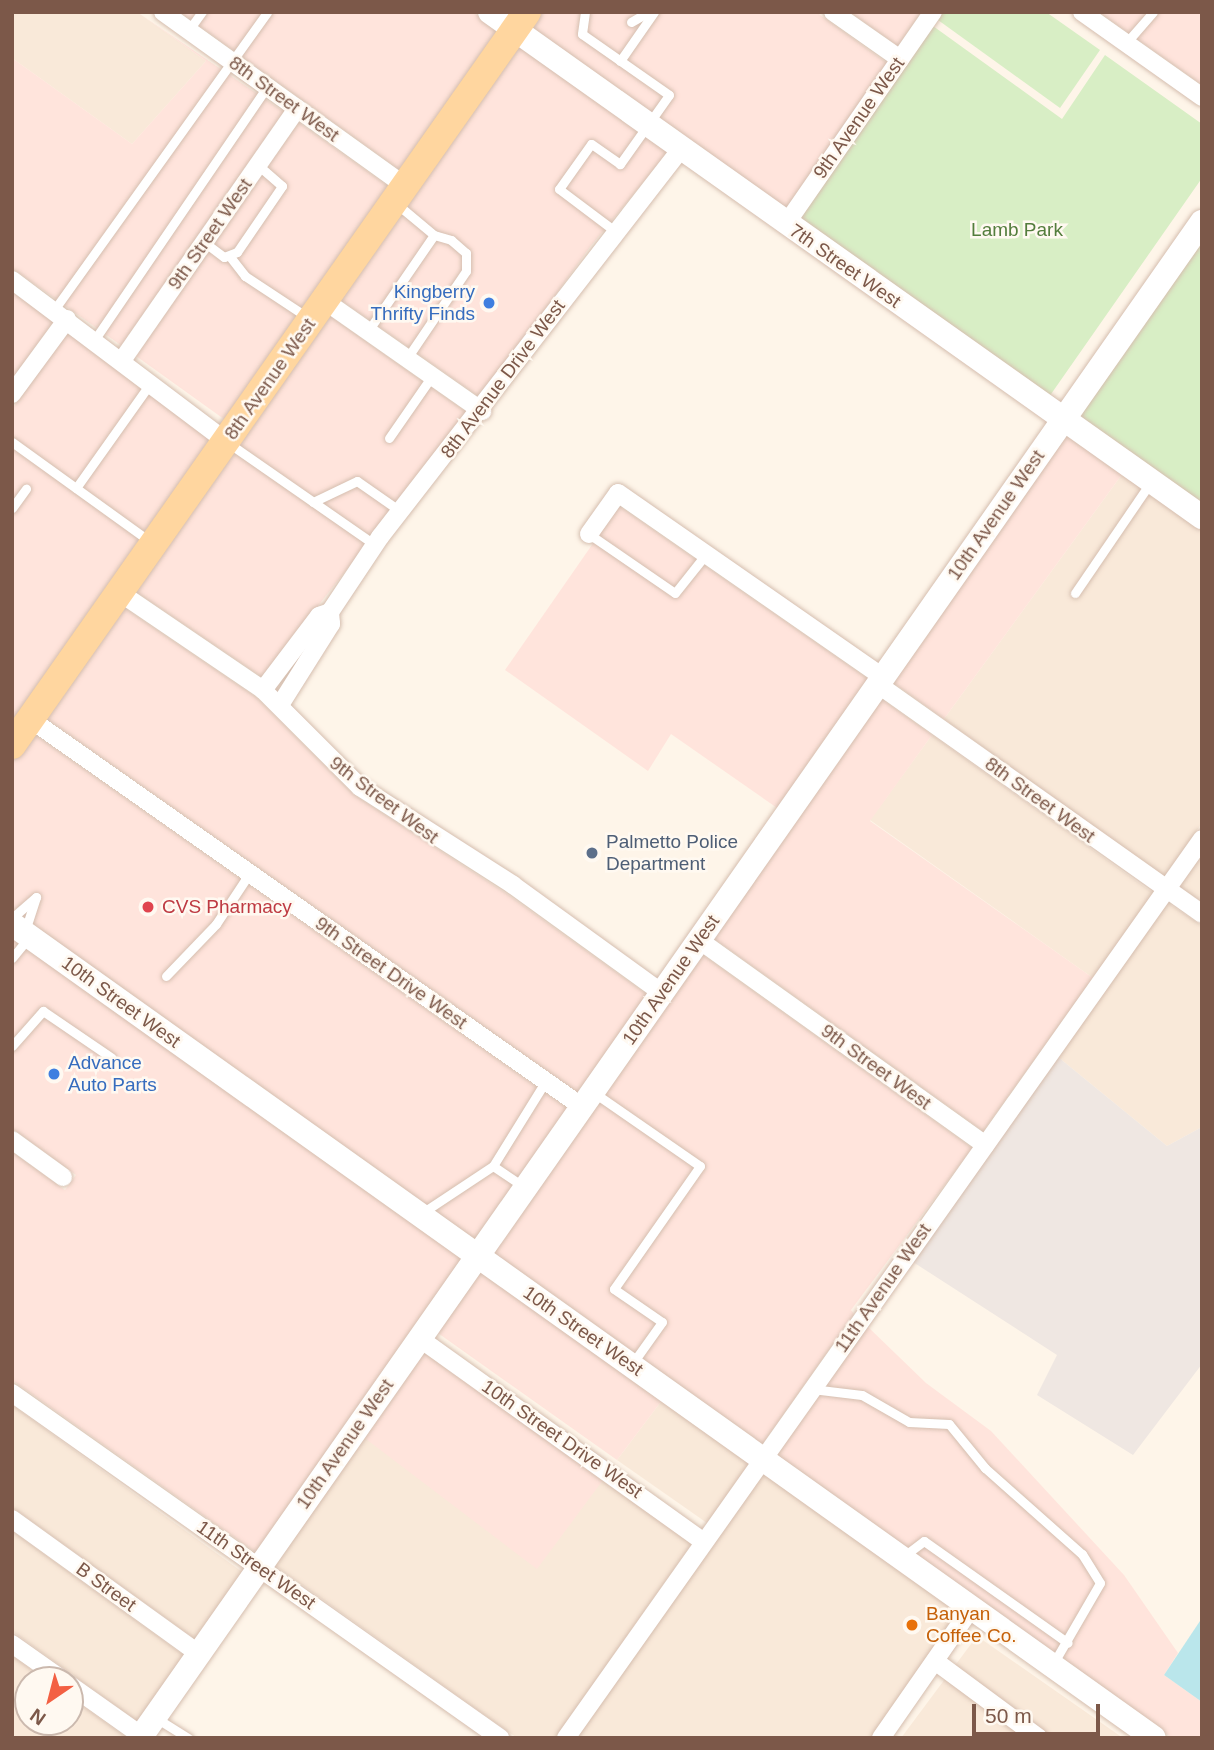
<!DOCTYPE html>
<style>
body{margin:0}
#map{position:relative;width:1214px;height:1750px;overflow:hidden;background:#fef5e9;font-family:Helvetica,sans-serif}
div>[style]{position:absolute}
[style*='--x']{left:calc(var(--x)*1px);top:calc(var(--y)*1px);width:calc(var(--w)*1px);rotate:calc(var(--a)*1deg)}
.residential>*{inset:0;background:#f9e9d9}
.commercial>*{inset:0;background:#ffe4dc}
.industrial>*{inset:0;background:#efe7e2}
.green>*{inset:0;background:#d8eec5}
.water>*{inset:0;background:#bae6eb}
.roads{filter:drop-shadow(0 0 2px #d5beaf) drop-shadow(0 0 2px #d5beaf)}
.lane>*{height:9px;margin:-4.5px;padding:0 4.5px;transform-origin:4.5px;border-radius:4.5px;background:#fff}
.street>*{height:18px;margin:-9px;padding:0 9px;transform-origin:9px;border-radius:9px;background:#fff}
.secondary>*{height:24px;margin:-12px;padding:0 12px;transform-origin:12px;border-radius:12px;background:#fff}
.primary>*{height:28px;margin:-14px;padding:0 14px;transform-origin:14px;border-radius:14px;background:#ffd69f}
.dots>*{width:19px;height:19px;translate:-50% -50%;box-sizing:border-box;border:4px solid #fff9f1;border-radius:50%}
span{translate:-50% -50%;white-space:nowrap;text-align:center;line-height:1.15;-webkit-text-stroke:5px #fff9f1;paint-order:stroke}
.street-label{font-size:19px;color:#7c5849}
.park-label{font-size:19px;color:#537d3c}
.shop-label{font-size:19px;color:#366cbe}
.right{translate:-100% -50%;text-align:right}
.left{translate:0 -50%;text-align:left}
.service-label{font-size:19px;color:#4e5e75}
.health-label{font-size:19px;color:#be3a42}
.food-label{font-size:19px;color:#c56008}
.frame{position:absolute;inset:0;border:14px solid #7c5849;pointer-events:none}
.north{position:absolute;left:14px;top:1666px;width:70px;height:70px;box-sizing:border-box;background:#fff9f1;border:2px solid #cbb9ae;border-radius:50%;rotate:215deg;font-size:19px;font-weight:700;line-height:28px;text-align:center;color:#7c5849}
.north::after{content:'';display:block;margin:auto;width:24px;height:32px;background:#f36043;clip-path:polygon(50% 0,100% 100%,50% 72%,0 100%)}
.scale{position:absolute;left:972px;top:1704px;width:128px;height:32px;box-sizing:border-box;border:4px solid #7c5849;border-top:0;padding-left:9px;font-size:21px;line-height:24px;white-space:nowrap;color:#7c5849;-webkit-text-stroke:5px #fff9f1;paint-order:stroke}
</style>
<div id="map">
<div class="residential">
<div style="clip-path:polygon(12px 12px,137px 12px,206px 61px,132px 144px,12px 58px)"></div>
<div style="clip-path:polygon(1123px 473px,1202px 529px,1202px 823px,1164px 877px,944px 719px)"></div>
<div style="clip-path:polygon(932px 735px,1153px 893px,1093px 978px,870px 820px)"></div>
<div style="clip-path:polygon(1202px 854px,1202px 902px,1179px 887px)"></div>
<div style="clip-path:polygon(1168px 903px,1202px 926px,1202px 1127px,1167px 1146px,1058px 1057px)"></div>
<div style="clip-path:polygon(663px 1399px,750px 1462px,707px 1523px,617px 1460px)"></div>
<div style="clip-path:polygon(12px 1405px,245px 1574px,198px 1641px,12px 1507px)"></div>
<div style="clip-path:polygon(362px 1436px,606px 1476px,695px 1539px,555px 1738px,517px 1738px,273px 1564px)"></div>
<div style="clip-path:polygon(764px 1472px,959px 1610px,870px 1738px,576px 1738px)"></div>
<div style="clip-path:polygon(12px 1531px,186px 1657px,140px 1723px,12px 1631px)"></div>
<div style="clip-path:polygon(977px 1636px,1123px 1738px,901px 1738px)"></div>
<div style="clip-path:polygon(12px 1656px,46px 1680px,28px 1680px,28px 1722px,70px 1722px,70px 1697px,127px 1738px,12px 1738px)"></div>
</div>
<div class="commercial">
<div style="clip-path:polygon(137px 12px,284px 112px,122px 346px,12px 268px,12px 58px,132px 144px,206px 61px)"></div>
<div style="clip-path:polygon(180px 12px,473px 12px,502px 34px,404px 173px)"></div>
<div style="clip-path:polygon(538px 12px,816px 12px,887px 63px,784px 211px,527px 28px)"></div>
<div style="clip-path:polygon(850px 12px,921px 12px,898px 46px)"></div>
<div style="clip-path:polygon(1099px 12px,1202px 12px,1202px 85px)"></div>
<div style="clip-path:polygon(516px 44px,668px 152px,590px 247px,481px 398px,338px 298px)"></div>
<div style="clip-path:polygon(298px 122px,392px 189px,228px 422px,136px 356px)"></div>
<div style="clip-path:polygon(12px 292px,54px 321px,12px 379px)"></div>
<div style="clip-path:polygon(327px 314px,469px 414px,262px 677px,132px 589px)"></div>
<div style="clip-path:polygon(68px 332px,217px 438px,12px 729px,12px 409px)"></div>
<div style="clip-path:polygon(1064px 434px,1123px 473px,944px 719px,891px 681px)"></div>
<div style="clip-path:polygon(619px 506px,871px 681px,783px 812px,671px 734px,648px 771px,505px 670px)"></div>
<div style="clip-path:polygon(120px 605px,257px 698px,354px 795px,507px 894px,649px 996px,579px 1093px,43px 716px)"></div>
<div style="clip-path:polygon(880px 698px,932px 735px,870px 821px,1093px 978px,983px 1131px,712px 937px)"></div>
<div style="clip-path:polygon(31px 732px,568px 1109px,476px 1243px,12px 912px,12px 760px)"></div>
<div style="clip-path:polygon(12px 936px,465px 1259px,258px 1554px,12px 1380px,12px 1152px,65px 1190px,76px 1175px,12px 1128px)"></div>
<div style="clip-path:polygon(700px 953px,972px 1148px,851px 1310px,854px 1314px,761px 1446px,490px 1253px)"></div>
<div style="clip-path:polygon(479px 1269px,663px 1399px,617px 1460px,435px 1331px)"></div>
<div style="clip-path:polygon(867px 1326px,926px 1383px,991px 1431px,1124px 1575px,1178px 1653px,1164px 1675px,1202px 1702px,1202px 1738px,1172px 1738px,776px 1456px)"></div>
<div style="clip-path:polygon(424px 1348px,606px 1476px,537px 1569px,362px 1436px)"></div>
</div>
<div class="industrial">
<div style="clip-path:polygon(1058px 1057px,1167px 1146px,1202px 1127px,1202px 1364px,1133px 1455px,1037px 1395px,1057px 1355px,913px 1262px)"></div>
</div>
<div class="green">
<div style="clip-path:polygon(943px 12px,1046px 12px,1100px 50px,1060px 108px,938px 20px)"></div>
<div style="clip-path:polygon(933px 26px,1062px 119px,1105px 55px,1202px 124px,1202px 178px,1049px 397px,793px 222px)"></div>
<div style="clip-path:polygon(1202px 233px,1202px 509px,1071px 418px)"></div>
</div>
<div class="water">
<div style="clip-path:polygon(1202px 1618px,1202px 1702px,1164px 1675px)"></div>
</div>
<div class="roads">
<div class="lane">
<div style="--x:585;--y:12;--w:22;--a:98"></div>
<div style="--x:582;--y:34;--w:106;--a:35"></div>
<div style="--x:669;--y:95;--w:85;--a:125.4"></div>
<div style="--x:620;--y:164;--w:35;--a:-145"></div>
<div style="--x:591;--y:144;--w:55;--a:125.4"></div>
<div style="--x:559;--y:189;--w:70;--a:36.9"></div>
<div style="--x:631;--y:22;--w:20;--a:-30"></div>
<div style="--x:188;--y:31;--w:24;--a:-54"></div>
<div style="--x:1126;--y:43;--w:41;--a:-48.9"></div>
<div style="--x:620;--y:61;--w:60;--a:-55.2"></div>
<div style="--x:398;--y:205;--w:47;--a:39.8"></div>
<div style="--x:204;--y:242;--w:25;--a:37"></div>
<div style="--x:224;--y:257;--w:14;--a:-21"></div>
<div style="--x:237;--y:252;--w:80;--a:-55.7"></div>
<div style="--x:282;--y:186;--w:32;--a:-139"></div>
<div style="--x:231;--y:258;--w:23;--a:52"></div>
<div style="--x:245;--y:276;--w:74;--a:33.5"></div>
<div style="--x:54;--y:310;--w:366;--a:-54.4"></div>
<div style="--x:368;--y:331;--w:116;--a:-55.5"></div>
<div style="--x:434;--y:235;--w:18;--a:16"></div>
<div style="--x:451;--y:240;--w:20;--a:41"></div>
<div style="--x:466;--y:253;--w:18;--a:90"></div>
<div style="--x:466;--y:271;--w:105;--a:124.1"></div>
<div style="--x:95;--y:339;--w:305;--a:-55.7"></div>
<div style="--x:389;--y:438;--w:75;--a:-55.3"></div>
<div style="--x:12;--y:442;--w:173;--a:35.8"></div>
<div style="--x:227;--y:442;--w:180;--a:34.8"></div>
<div style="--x:76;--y:488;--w:131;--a:-54.6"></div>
<div style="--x:313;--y:502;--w:49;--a:-25.5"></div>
<div style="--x:357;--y:481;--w:52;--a:34.9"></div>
<div style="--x:12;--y:508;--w:24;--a:-54"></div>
<div style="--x:589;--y:534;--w:104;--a:34.5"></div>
<div style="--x:675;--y:593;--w:50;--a:-51.5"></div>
<div style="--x:1075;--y:593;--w:133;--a:-55.7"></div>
<div style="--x:12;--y:918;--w:32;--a:-41"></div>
<div style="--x:36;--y:897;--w:36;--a:108"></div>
<div style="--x:12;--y:958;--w:26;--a:-51"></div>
<div style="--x:166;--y:976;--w:72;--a:-46.1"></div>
<div style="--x:216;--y:924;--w:60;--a:-56.6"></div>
<div style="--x:12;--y:1046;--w:47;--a:-48.5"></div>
<div style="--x:43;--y:1011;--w:83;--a:34.3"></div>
<div style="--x:593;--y:1092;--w:130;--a:34.7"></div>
<div style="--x:700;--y:1166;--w:150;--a:125"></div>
<div style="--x:614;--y:1289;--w:58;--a:34.5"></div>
<div style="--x:662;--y:1322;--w:52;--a:125.5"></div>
<div style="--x:493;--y:1166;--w:99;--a:-58.2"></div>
<div style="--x:422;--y:1213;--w:85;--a:-33.5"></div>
<div style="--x:493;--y:1166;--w:36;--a:34"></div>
<div style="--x:812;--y:1389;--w:50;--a:6.8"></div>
<div style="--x:862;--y:1395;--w:54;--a:29.9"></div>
<div style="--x:909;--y:1422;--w:40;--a:2.9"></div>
<div style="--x:949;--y:1424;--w:57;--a:50.7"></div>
<div style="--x:985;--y:1468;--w:130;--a:41.6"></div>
<div style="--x:1082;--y:1554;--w:34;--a:58"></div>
<div style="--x:1100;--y:1583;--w:94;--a:120.1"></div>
<div style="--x:904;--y:1556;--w:25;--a:-37"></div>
<div style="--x:924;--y:1541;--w:176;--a:35.3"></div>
<div style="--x:156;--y:1718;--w:38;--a:32"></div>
</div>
<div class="street">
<div style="--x:163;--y:12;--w:298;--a:35.7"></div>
<div style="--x:833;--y:12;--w:82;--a:35"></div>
<div style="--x:1082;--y:12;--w:147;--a:35.3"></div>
<div style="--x:786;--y:224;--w:258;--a:-55.3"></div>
<div style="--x:12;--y:280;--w:268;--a:37"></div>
<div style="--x:325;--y:301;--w:192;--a:35"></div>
<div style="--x:123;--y:359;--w:305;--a:-55.2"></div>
<div style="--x:12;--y:394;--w:93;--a:-53.7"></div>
<div style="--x:589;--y:534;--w:50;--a:-54.7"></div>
<div style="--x:618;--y:493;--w:323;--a:34.8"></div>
<div style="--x:119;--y:592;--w:174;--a:34.2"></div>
<div style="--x:263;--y:690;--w:137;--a:45"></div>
<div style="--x:360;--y:787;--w:182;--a:32.6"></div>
<div style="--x:513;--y:885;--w:184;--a:35.9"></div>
<div style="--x:879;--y:685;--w:396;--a:35.3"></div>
<div style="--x:263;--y:690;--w:93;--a:-52.9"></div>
<div style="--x:319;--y:616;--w:12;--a:-20"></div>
<div style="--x:330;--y:612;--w:90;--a:-56.3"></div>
<div style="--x:380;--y:537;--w:491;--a:-52.2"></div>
<div style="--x:280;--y:705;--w:96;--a:-57.8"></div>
<div style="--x:331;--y:624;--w:12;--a:-95"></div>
<div style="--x:30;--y:719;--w:673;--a:35.08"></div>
<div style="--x:699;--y:940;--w:352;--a:35.6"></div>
<div style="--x:12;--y:1140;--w:63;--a:36"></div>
<div style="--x:419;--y:1338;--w:350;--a:35.6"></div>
<div style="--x:12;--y:1393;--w:598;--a:35.26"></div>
<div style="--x:12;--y:1519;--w:231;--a:35.8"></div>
<div style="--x:12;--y:1644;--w:62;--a:35.2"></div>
<div style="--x:935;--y:1661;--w:129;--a:36.5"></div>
<div style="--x:70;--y:1685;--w:88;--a:35.3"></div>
<div style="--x:566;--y:1738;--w:1101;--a:-54.72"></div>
<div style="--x:881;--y:1738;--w:160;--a:-55.2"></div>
</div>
<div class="secondary">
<div style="--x:490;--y:12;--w:873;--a:35.35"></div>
<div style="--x:12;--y:924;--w:1402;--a:35.48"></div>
<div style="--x:140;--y:1738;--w:1851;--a:-54.99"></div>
</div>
<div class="primary">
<div style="--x:12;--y:745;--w:896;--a:-54.91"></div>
</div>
</div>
<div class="dots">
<div style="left:489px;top:303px;background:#3f7fe0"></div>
<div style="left:592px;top:853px;background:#5c6f8a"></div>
<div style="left:148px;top:907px;background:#e0444e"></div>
<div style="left:54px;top:1074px;background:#3f7fe0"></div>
<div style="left:912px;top:1625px;background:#e8710a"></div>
</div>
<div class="street-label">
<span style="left:284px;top:99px;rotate:36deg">8th Street West</span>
<span style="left:859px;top:118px;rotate:-55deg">9th Avenue West</span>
<span style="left:210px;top:234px;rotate:-55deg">9th Street West</span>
<span style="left:845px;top:266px;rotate:35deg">7th Street West</span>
<span style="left:270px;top:379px;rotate:-55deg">8th Avenue West</span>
<span style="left:503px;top:379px;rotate:-53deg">8th Avenue Drive West</span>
<span style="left:996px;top:515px;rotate:-55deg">10th Avenue West</span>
<span style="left:384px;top:800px;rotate:37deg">9th Street West</span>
<span style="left:1040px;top:800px;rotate:36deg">8th Street West</span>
<span style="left:391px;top:973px;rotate:35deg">9th Street Drive West</span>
<span style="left:671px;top:980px;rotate:-55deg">10th Avenue West</span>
<span style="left:121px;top:1002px;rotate:36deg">10th Street West</span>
<span style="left:876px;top:1067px;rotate:36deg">9th Street West</span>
<span style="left:883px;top:1288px;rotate:-55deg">11th Avenue West</span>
<span style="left:583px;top:1331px;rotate:35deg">10th Street West</span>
<span style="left:562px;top:1439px;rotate:35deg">10th Street Drive West</span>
<span style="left:345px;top:1444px;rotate:-55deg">10th Avenue West</span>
<span style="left:256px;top:1565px;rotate:35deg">11th Street West</span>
<span style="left:106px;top:1587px;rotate:36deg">B Street</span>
</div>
<div class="park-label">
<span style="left:1017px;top:230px">Lamb Park</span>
</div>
<div class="shop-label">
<span class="right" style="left:475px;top:303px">Kingberry<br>Thrifty Finds</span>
<span class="left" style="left:68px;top:1074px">Advance<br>Auto Parts</span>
</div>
<div class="service-label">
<span class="left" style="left:606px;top:853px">Palmetto Police<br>Department</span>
</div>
<div class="health-label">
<span class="left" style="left:162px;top:907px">CVS Pharmacy</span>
</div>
<div class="food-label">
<span class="left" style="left:926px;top:1625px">Banyan<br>Coffee Co.</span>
</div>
<div class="frame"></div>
<div class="north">N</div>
<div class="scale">50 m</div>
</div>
